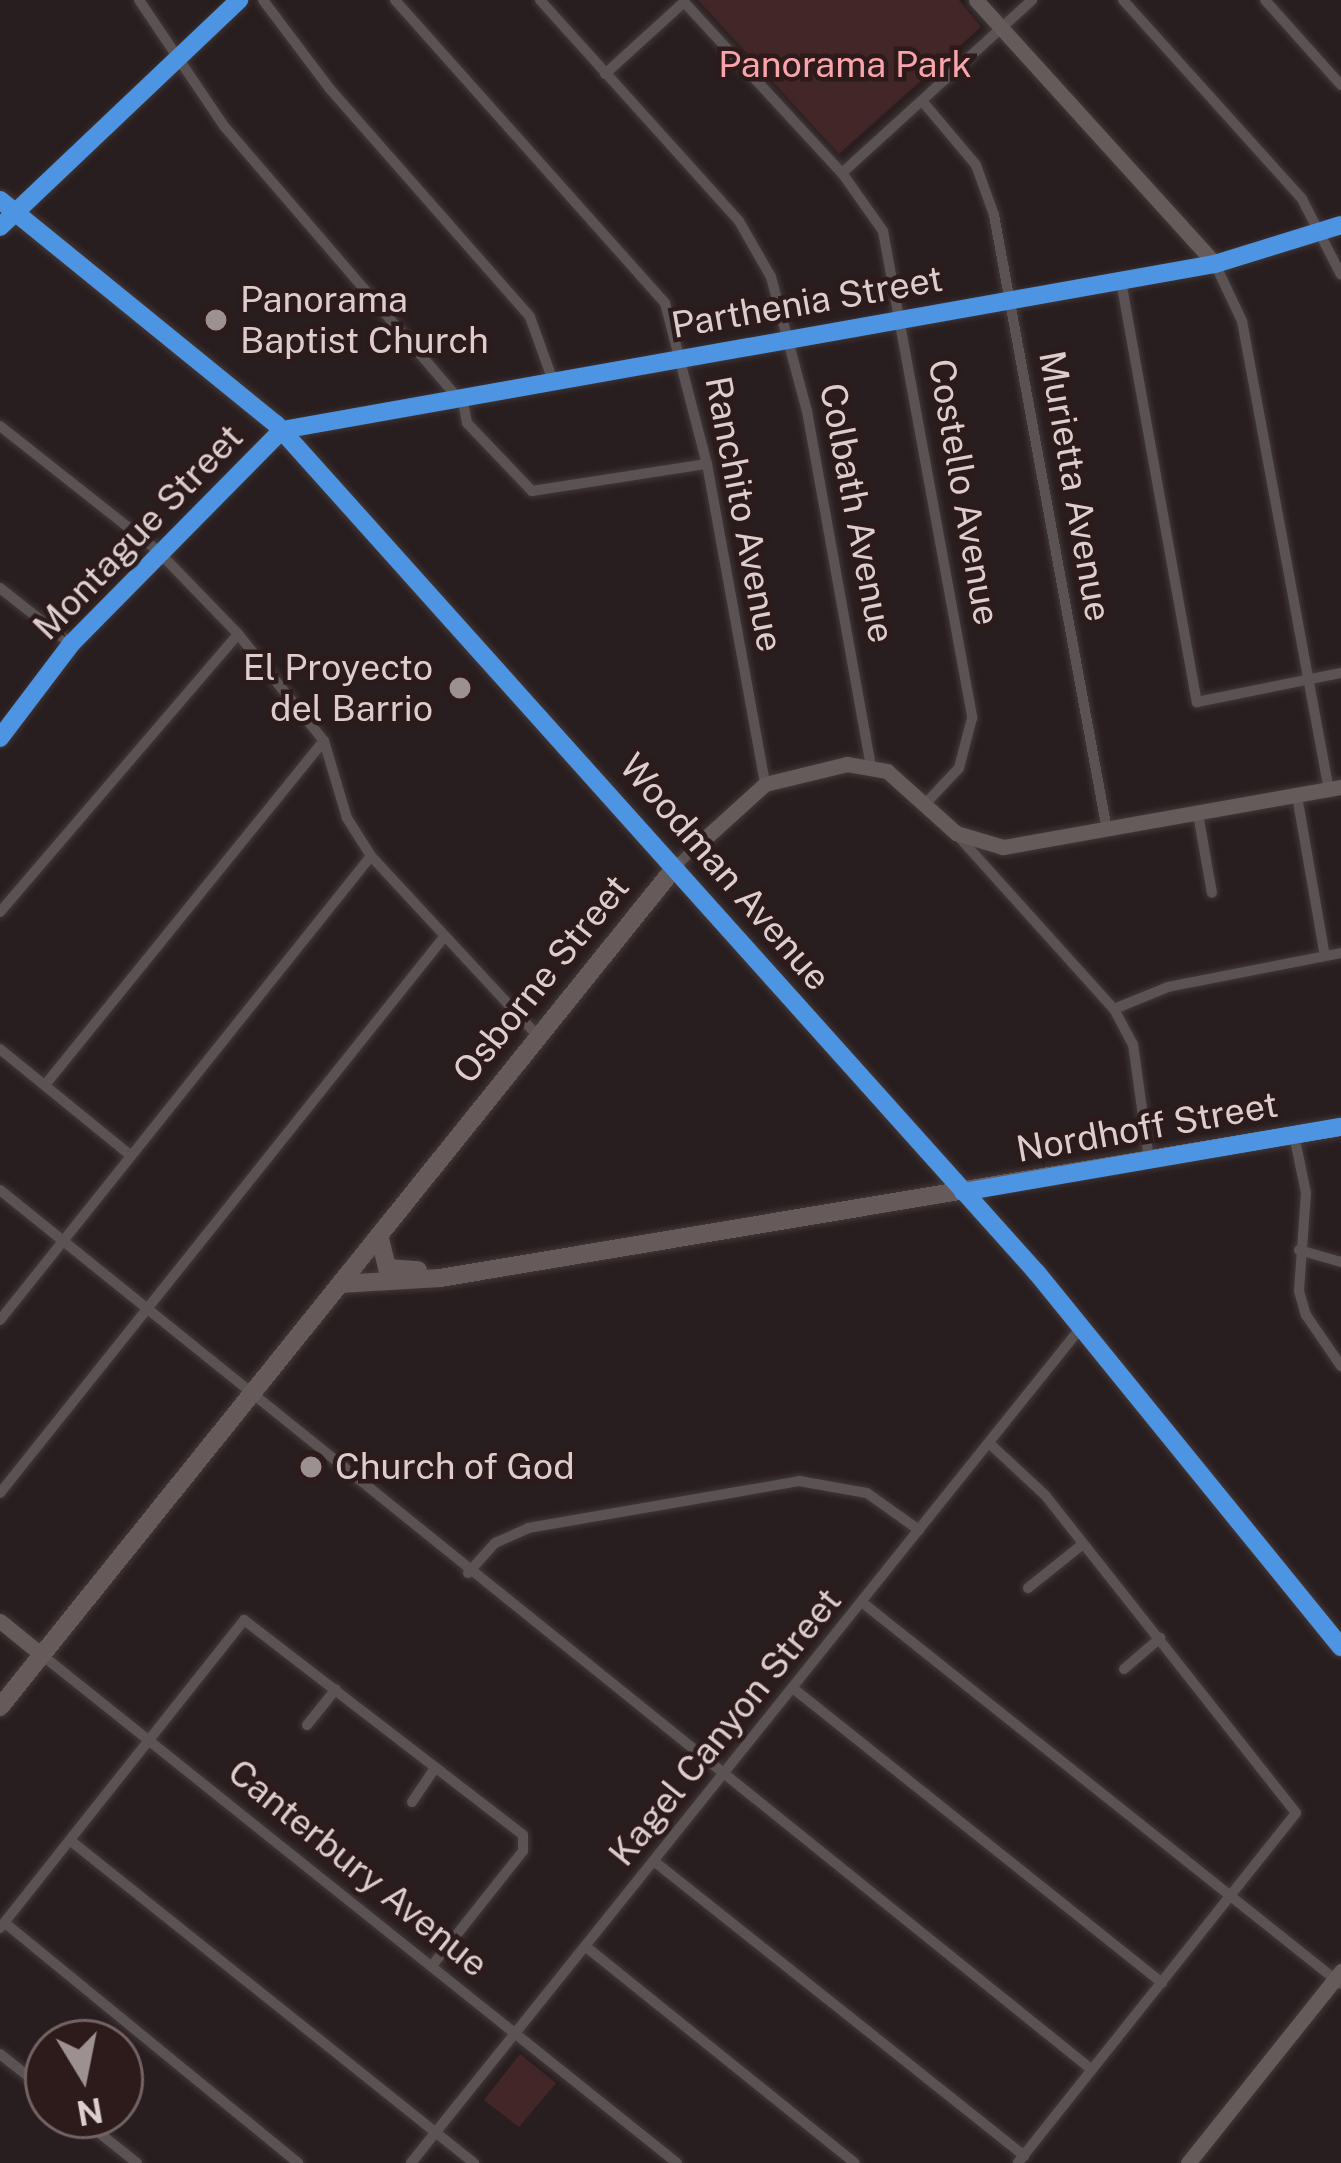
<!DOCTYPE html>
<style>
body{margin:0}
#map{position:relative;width:1341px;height:2163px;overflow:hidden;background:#291e1f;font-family:"Public Sans",sans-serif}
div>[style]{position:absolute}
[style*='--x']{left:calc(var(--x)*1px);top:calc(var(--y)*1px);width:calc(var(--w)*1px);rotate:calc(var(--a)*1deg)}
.green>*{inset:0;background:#432628}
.roads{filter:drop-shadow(0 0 3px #423839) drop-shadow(0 0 3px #423839)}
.street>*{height:10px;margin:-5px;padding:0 5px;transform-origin:5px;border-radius:5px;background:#5b5253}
.secondary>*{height:15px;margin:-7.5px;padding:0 7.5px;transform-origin:7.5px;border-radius:7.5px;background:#665b5b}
.primary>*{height:18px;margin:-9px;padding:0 9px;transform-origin:9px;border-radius:9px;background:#675a5a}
.cycleway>*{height:18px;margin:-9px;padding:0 9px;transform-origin:9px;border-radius:9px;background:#4d94e3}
.dots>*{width:33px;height:33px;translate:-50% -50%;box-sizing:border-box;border:6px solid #2d1a1b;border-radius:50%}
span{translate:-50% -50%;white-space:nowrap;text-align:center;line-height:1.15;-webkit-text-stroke:9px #2d1a1b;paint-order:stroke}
.park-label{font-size:36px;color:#faa5ab}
.poi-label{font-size:36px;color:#dccecf}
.left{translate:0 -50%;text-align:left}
.right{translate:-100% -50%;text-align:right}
.street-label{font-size:36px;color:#dccecf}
.north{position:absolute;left:24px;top:2019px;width:120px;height:120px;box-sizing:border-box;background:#2d1a1b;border:3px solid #736263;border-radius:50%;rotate:170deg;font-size:33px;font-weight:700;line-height:48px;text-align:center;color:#dccecf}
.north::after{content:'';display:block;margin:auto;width:42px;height:54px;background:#9d9091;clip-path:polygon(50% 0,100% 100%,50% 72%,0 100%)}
</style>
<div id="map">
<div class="green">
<div style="clip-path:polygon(698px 0,959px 0,981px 27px,839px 154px)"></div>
<div style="clip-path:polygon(520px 2054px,556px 2083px,519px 2127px,484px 2100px)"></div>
</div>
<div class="roads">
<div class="street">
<div style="--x:139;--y:0;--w:152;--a:56"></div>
<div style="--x:224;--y:126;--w:357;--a:49.3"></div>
<div style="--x:263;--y:0;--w:111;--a:53"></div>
<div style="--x:330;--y:89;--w:303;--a:48.7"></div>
<div style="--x:530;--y:317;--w:68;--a:70.2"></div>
<div style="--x:395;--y:0;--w:406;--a:48.3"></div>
<div style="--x:665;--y:303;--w:166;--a:75.4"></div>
<div style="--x:707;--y:464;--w:325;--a:79.7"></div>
<div style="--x:540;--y:0;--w:297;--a:48"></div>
<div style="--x:739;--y:221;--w:64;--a:60.3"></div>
<div style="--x:771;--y:277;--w:139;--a:75"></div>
<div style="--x:807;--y:411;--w:360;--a:79.8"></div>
<div style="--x:1123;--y:0;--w:268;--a:48"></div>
<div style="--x:1302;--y:199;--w:85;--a:62.8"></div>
<div style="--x:1265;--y:0;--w:114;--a:48.2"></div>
<div style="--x:605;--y:74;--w:107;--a:-42.3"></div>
<div style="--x:684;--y:2;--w:233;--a:47.3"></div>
<div style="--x:842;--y:173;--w:71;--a:54.7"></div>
<div style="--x:883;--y:231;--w:495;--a:79.6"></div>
<div style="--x:972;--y:718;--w:52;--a:104.6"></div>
<div style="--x:959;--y:768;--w:47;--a:133.3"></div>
<div style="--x:923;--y:102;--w:82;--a:49.9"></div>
<div style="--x:976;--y:165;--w:53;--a:70.2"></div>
<div style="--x:994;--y:215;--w:625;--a:79.59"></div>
<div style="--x:842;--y:173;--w:257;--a:-42.3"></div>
<div style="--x:1215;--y:264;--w:63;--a:64.7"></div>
<div style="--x:1242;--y:321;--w:476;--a:79.5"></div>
<div style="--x:1121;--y:281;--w:428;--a:79.8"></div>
<div style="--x:1197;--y:702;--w:147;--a:-11.4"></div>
<div style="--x:462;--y:397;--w:26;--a:79"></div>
<div style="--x:467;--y:423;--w:94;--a:46.3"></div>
<div style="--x:532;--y:491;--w:177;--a:-8.8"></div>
<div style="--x:0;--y:426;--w:200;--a:38.3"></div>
<div style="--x:157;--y:550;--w:117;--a:46"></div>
<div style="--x:238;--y:634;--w:137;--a:51.2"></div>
<div style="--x:324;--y:741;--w:80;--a:73.4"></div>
<div style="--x:347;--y:818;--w:45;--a:57.7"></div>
<div style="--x:371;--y:856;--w:244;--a:47.2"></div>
<div style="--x:0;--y:588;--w:90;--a:38.3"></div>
<div style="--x:1297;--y:796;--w:162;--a:80.1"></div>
<div style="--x:1198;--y:814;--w:80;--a:80"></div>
<div style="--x:958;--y:836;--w:233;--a:48"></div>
<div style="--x:1114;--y:1009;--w:40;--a:62"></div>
<div style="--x:1133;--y:1044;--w:116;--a:82.1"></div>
<div style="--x:676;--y:866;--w:35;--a:-44"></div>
<div style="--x:0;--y:912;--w:366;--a:-49.4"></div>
<div style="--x:1114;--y:1009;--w:58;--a:-22.2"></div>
<div style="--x:1168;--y:987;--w:176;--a:-11.1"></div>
<div style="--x:0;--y:1049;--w:169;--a:39.2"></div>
<div style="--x:45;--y:1085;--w:443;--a:-51"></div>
<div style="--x:1294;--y:1135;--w:59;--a:78.3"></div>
<div style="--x:1306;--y:1193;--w:98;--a:94.1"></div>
<div style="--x:1299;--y:1291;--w:25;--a:74"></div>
<div style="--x:1306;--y:1315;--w:62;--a:55.5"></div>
<div style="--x:0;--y:1190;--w:1402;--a:38.86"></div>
<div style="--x:1299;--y:1250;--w:44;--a:15.9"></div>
<div style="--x:0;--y:1320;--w:594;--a:-51.36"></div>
<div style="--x:989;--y:1443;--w:76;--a:42.9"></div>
<div style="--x:1045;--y:1495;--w:405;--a:51.7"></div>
<div style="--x:1296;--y:1813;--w:447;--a:128.5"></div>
<div style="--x:0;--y:1493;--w:712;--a:-51.39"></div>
<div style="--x:468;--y:1573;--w:40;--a:-48"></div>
<div style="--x:495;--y:1543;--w:36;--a:-24"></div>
<div style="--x:528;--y:1528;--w:275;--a:-9.8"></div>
<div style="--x:799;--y:1481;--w:69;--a:10"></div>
<div style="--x:867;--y:1493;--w:64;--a:35.4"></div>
<div style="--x:1028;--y:1588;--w:70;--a:-38.7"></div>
<div style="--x:863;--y:1603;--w:611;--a:38.56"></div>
<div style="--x:42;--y:1655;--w:813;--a:38.66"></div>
<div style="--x:1124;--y:1669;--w:48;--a:-40.7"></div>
<div style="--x:794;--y:1689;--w:471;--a:38.6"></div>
<div style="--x:307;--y:1725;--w:46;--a:-51.1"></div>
<div style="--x:412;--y:1802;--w:41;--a:-55.9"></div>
<div style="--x:71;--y:1841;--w:516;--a:38.63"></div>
<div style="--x:655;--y:1862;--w:472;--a:38.5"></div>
<div style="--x:5;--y:1923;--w:379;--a:39.3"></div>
<div style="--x:0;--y:1928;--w:393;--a:-51.6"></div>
<div style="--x:244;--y:1620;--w:352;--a:37.6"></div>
<div style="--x:523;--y:1835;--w:16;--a:90"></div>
<div style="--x:523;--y:1851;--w:147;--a:128.4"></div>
<div style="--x:585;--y:1946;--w:346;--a:38.8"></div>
<div style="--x:0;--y:2054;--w:61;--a:38.4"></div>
<div style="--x:77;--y:2115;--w:77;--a:38.7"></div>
<div style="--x:411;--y:2163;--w:1073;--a:-51.28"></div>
</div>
<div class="secondary">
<div style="--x:976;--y:0;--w:356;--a:47.8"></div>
<div style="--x:0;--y:227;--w:330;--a:-43.5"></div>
<div style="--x:0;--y:738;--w:118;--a:-52.9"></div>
<div style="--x:71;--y:644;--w:301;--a:-45.4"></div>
<div style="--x:282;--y:430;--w:948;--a:-10.09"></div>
<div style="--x:1215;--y:264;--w:132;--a:-17.2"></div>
<div style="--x:701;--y:842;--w:86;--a:-42.2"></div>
<div style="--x:765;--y:784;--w:84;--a:-13.7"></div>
<div style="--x:847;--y:764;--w:41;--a:9.9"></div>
<div style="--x:887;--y:771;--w:93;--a:41.9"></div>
<div style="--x:956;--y:833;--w:49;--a:16.6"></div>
<div style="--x:1003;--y:847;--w:343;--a:-10.1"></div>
<div style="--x:0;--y:1621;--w:54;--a:39"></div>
<div style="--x:1188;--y:2163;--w:246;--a:-51.4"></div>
</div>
<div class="primary">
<div style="--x:0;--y:200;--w:355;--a:39.1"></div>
<div style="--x:276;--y:424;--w:1140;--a:48.13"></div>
<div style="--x:1037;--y:1273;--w:482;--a:50.9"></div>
<div style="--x:379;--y:1235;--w:34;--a:76"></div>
<div style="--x:387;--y:1268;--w:31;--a:4"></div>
<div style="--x:340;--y:1284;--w:100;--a:-3.4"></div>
<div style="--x:440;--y:1278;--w:914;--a:-9.51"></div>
<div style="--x:0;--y:1707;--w:1079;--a:-51.21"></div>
</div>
</div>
<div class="cycleway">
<div style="--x:0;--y:200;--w:355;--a:39.1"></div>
<div style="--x:276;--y:424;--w:1140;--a:48.13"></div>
<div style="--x:1037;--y:1273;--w:482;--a:50.9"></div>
<div style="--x:0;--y:227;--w:330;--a:-43.5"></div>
<div style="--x:282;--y:430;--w:948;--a:-10.09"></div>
<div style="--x:1215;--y:264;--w:132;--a:-17.2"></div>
<div style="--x:0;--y:738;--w:118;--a:-52.9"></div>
<div style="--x:71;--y:644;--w:301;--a:-45.4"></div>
<div style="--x:963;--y:1192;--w:384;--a:-9.8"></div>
</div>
<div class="dots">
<div style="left:216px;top:320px;background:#9d9091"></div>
<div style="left:460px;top:688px;background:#9d9091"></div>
<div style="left:311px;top:1467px;background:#9d9091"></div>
</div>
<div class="park-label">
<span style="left:845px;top:65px">Panorama Park</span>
</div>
<div class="poi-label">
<span class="left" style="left:240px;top:320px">Panorama<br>Baptist Church</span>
<span class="right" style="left:433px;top:688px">El Proyecto<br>del Barrio</span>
<span class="left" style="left:335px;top:1467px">Church of God</span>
</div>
<div class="street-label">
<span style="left:807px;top:302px;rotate:-10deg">Parthenia Street</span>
<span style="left:1075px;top:486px;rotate:80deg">Murietta Avenue</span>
<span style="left:964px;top:492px;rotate:80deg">Costello Avenue</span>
<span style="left:857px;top:513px;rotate:79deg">Colbath Avenue</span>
<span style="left:744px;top:514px;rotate:79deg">Ranchito Avenue</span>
<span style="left:138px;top:532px;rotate:-46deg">Montague Street</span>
<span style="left:725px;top:872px;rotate:49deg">Woodman Avenue</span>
<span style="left:541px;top:979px;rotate:-51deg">Osborne Street</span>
<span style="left:1147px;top:1127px;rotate:-10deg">Nordhoff Street</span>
<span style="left:725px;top:1727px;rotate:-51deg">Kagel Canyon Street</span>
<span style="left:358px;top:1868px;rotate:39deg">Canterbury Avenue</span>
</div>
<div class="north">N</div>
</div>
